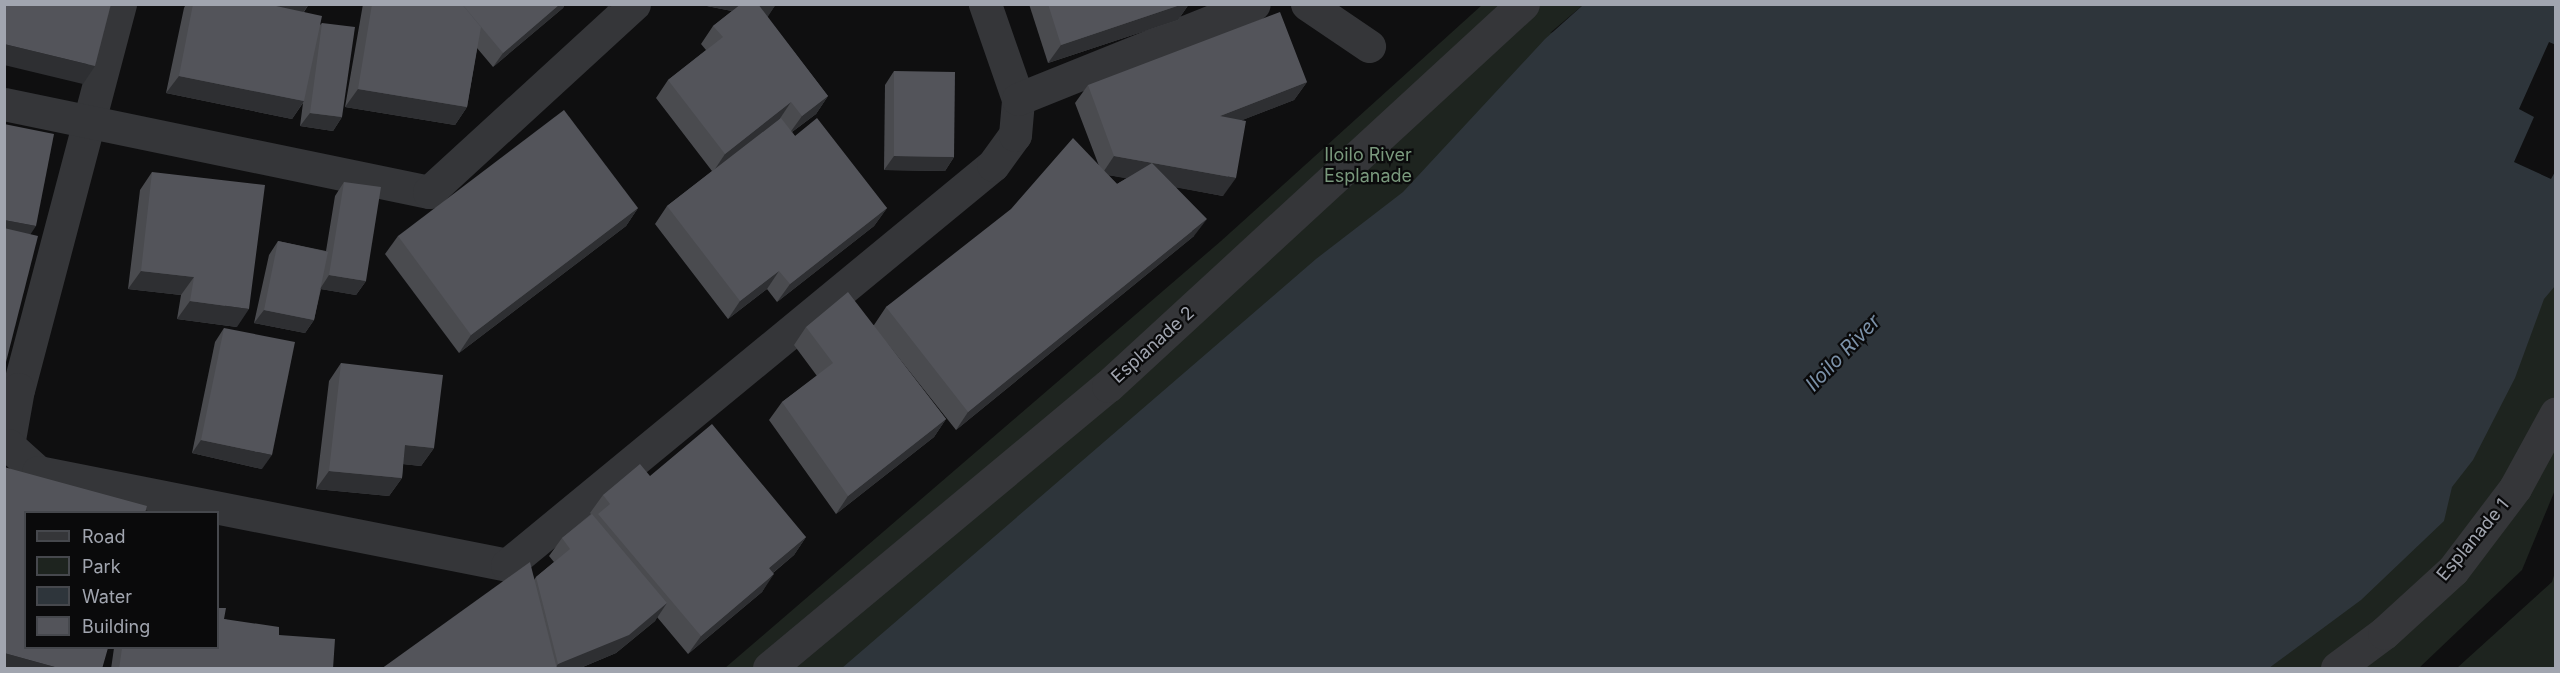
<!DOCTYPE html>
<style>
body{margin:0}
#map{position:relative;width:2560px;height:673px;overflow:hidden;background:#0f0f10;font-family:Inter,sans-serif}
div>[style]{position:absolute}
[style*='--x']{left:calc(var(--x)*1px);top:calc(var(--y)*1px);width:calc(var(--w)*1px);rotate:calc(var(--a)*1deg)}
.green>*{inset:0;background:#1e241f}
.water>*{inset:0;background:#2e353b}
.pier>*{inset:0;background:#0f0f10}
.minor>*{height:33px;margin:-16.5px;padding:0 16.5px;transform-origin:16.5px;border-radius:16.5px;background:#353639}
.wall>*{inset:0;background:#4a4b4f}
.shaded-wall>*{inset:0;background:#2e2f32}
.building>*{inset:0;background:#53545a}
span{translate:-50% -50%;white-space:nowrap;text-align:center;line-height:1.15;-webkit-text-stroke:4.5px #0a0a0b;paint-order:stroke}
.park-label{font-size:18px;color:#7a997d}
.street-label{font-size:18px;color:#a1a5af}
.water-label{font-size:20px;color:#7b91a8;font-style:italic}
.frame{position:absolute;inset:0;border:6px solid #a1a5af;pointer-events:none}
.legend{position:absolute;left:24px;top:511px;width:195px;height:138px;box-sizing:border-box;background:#0a0a0b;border:2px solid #46484d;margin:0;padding:8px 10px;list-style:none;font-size:18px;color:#a1a5af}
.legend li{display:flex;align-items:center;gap:12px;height:30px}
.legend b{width:30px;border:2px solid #46484d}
</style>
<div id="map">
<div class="green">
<div style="clip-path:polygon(1482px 5px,1583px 5px,1550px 33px,1644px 5px,895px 668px,725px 668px,1221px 241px)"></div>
<div style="clip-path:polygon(2555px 211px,2555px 490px,2522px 570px,2419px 668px,2188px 668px)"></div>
<div style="clip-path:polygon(2555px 572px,2555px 668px,2457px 668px,2552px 582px)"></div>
</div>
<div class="water">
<div style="clip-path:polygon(1583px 5px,2555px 5px,2555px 286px,2544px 299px,2515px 378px,2473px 460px,2452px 487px,2444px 521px,2361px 600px,2269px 668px,842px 668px,1316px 259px,1403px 192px,1545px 39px)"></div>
</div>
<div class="pier">
<div style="clip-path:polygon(2549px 42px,2556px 45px,2556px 170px,2551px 179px,2514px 162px,2534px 117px,2519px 109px)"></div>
</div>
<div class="minor">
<div style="--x:120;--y:4;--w:398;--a:104.8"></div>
<div style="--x:18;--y:389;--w:57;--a:100.1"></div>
<div style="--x:8;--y:445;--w:40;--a:42"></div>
<div style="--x:38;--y:472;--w:478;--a:11.2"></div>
<div style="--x:507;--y:565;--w:629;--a:-39.46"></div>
<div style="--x:993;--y:165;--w:37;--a:-54"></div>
<div style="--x:1015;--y:135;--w:36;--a:-85"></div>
<div style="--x:1018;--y:99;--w:101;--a:-109.2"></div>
<div style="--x:1307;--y:4;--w:75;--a:34.1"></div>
<div style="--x:1018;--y:99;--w:254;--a:-21.9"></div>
<div style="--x:4;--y:104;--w:434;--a:11.7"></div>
<div style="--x:429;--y:192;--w:278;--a:-42.5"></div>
<div style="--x:769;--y:668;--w:441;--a:-39.8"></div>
<div style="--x:1108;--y:386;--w:564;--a:-42.63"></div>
<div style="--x:2337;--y:668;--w:59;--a:-36.7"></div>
<div style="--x:2384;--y:633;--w:93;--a:-42.4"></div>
<div style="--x:2453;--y:570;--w:103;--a:-52.9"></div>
<div style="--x:2515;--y:488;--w:85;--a:-61.3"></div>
</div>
<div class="wall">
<div style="clip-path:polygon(186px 4px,309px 4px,304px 12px,320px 25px,322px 23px,342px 117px,333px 131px,300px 126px,303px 103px,292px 119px,166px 93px,184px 8px)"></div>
<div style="clip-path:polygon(363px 4px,565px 4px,563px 8px,493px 67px,477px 48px,467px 107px,455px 125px,345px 107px)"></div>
<div style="clip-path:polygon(697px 4px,776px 4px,767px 17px,828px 96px,816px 114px,792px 132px,795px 136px,887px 208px,874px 226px,777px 302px,767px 289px,728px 319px,655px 224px,667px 206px,712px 171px,656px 98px,668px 80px,706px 50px,701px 44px,713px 26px,732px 11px)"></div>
<div style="clip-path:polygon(1029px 4px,1189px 4px,1178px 20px,1048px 63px)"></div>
<div style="clip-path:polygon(894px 71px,954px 157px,945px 171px,884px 170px,885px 85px)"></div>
<div style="clip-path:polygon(evenodd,1307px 82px,1294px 100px,1242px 120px,1223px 196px,1176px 187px,1194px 236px,956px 430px,883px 338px,946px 419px,934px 437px,836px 514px,769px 420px,782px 402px,817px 376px,794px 345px,806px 327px,874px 325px,886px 307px,1099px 166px,1075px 103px,1088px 85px,1307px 82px,1108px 175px,1127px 178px,1117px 184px,1108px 175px)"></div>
<div style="clip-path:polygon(152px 172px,237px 327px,177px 319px,181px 295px,128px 289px,140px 190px)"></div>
<div style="clip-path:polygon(344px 182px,366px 281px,356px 295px,321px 289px,314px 320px,305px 333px,254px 323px,269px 255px,278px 241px,326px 251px,335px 196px)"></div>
<div style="clip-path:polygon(638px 208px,626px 226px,459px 353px,385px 254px,398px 236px)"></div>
<div style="clip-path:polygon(224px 328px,262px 469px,192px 453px,215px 342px)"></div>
<div style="clip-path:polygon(341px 363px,434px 448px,421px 466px,403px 464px,402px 478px,389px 496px,316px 489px,329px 381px)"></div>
<div style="clip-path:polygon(650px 476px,806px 537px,794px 555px,773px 573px,762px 592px,688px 654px,657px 617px,655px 621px,616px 653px,578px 669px,381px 669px,534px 580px,536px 577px,554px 562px,549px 556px,562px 538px,591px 514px,590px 513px,603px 495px)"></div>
<div style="clip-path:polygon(224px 619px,279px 635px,333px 669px,111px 669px,114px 648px,218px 648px)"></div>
</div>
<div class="shaded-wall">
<div style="clip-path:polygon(234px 4px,309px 4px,299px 18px)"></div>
<div style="clip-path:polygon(560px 4px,565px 4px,563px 8px,493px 67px,503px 53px)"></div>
<div style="clip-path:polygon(594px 4px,612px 4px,611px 7px)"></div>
<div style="clip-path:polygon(697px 4px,776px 4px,767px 18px)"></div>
<div style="clip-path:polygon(1183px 4px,1189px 4px,1178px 20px,1048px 63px,1061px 45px)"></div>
<div style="clip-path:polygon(4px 44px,95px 66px,83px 84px,4px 65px)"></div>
<div style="clip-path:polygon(179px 76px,304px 101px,292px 119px,166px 93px)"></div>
<div style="clip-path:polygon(1307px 82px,1294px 100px,1207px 134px,1220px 116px)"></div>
<div style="clip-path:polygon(358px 89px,467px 107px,455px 125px,345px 107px)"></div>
<div style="clip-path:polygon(828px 96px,816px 114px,789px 134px,802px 116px)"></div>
<div style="clip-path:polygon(791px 102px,779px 120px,713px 172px,725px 154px)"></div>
<div style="clip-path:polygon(310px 113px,342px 117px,333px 131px,300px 126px)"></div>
<div style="clip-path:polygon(894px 156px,954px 157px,945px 171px,884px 170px)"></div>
<div style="clip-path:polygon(1114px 156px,1236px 178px,1223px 196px,1102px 174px)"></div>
<div style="clip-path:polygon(638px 208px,626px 226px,459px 353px,471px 335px)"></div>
<div style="clip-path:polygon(887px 208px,874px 226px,777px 302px,790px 284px)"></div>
<div style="clip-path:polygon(1207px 219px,1194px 236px,956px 430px,968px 412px)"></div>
<div style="clip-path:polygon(4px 220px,36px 226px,24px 244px,4px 240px)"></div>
<div style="clip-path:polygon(141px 271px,194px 277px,181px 295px,128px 289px)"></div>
<div style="clip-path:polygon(779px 271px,767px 289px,728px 319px,740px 301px)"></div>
<div style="clip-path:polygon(329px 275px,366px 281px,356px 295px,320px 289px)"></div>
<div style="clip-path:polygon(190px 301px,249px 309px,237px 327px,177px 319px)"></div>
<div style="clip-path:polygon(264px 310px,314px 320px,305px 333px,254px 323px)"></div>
<div style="clip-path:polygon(946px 419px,934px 437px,836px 514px,848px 496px)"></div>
<div style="clip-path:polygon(201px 440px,272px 455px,262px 469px,192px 453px)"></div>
<div style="clip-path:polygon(405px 445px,434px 448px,421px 466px,392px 463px)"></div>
<div style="clip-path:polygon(329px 471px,402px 478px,389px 496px,316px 489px)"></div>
<div style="clip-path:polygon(806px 537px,794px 555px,757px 586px,769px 568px)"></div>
<div style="clip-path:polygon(774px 574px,762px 592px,688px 654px,701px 636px)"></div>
<div style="clip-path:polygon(667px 603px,655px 621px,616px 653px,578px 669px,555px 669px,558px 664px)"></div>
<div style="clip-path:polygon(4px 653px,62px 669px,4px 669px)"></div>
</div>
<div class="building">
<div style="clip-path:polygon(4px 4px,111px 4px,95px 66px,4px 44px)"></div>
<div style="clip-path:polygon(193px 4px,267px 4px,322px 16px,304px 101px,179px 76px)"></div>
<div style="clip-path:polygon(372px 4px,462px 4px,481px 27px,467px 107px,358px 89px)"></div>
<div style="clip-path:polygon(462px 4px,560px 4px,503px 53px)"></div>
<div style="clip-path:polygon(741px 4px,758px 4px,828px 96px,802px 116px,791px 102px,725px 154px,668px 80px,723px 37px,713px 26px)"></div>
<div style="clip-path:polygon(1048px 4px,1183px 4px,1061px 45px)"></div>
<div style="clip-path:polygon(1280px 12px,1307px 82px,1220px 116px,1246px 121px,1236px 178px,1114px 156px,1088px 85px)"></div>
<div style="clip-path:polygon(322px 23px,355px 27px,342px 117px,310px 113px)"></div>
<div style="clip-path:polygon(894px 71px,955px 72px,954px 157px,894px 156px)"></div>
<div style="clip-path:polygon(564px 110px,638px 208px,471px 335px,398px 236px)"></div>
<div style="clip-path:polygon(781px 118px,795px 136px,817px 118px,887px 208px,790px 284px,779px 271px,740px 301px,667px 206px)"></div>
<div style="clip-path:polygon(4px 124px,54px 134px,36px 226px,4px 220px)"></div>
<div style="clip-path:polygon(1073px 138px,1117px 184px,1152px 163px,1207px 219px,968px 412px,886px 307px,1011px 209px)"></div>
<div style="clip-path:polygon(152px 172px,265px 185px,249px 309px,190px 301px,194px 277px,141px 271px)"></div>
<div style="clip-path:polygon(344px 182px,381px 187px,366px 281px,329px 275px)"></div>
<div style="clip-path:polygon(4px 228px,38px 236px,4px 370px)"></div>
<div style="clip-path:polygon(278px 241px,328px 252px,314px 320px,264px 310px)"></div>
<div style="clip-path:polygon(848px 292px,946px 419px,848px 496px,782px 402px,833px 363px,806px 327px)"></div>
<div style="clip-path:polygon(224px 328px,295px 342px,272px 455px,201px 440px)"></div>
<div style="clip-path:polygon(341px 363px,443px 375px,434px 448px,405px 445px,402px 478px,329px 471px)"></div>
<div style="clip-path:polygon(712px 424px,806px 537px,769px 568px,774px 574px,701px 636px,598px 514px,610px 504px,603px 495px,640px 464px,650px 476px)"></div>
<div style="clip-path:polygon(4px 467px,147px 506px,145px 513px,26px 513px,26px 648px,108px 648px,102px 669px,62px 669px,4px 653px)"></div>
<div style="clip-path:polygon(592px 514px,667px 603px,629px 635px,558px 664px,536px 577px,570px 549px,562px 538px)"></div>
<div style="clip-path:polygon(530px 562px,557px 669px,381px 669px)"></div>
<div style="clip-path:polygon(218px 608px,226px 608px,224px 619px,279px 627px,279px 635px,335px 639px,333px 669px,119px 669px,122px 648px,218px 648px)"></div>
</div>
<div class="park-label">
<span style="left:1368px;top:166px">Iloilo River<br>Esplanade</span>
</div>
<div class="street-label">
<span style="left:1153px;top:345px;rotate:-42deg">Esplanade 2</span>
<span style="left:2473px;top:540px;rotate:-50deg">Esplanade 1</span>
</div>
<div class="water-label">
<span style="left:1843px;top:353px;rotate:-46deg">Iloilo River</span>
</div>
<div class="frame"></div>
<ul class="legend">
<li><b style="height:8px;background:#353639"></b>Road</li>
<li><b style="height:16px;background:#1e241f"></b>Park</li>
<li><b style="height:16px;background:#2e353b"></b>Water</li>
<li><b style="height:16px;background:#53545a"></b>Building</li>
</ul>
</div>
